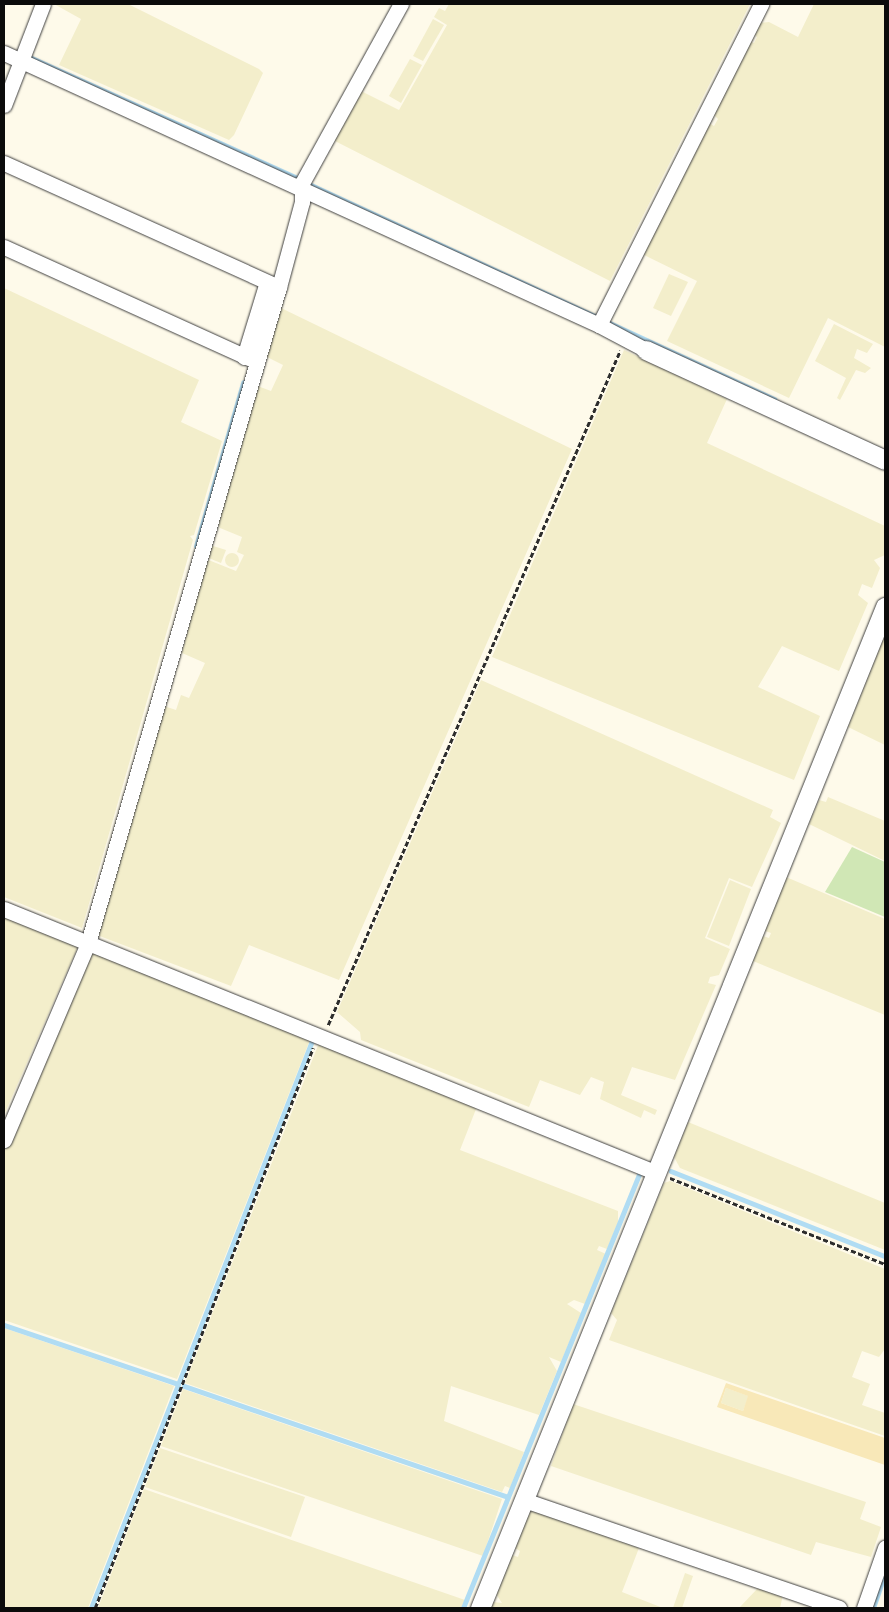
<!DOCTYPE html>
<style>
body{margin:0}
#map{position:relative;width:889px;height:1612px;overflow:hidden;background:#fefaea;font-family:Spectral,serif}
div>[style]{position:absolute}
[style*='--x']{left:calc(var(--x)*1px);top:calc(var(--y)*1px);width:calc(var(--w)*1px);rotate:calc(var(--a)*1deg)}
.farmland>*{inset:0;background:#f3eecb}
.round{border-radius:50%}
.green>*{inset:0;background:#d0e7b5}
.sand>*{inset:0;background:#f8e8b8}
.stream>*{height:4.5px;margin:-2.25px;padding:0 2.25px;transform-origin:2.25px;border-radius:2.25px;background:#b0dcf3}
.path>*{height:2.5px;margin-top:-1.25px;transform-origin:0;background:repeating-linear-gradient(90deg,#2d2d2d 0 5px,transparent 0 7.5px)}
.roads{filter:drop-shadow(0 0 1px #3e3e3e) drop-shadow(0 0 1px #3e3e3e)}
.minor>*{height:15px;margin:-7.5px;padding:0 7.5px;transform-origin:7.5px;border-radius:7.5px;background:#fff}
.tertiary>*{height:19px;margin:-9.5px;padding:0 9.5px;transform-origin:9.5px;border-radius:9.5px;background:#fff}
span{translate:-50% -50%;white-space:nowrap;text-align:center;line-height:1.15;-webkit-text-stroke:5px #fff;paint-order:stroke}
.frame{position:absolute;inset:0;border:5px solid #0b0b0b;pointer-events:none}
</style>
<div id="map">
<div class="farmland">
<div style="clip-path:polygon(54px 4px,128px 4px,259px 69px,263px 73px,234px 135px,229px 140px,59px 65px,81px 19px)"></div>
<div style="clip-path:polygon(449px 4px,750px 4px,610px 281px,333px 140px,361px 91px,399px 110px,447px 25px,434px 17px,439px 8px,445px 11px)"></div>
<div style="clip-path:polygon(814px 4px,885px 4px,885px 347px,828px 318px,789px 398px,667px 341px,697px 281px,642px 254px,709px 123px,714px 126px,718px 119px,713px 114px,749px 41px,754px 43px,757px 37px,753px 34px,758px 23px,769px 22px,798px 37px)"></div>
<div style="clip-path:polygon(433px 19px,444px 25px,423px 61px,413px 56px)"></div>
<div style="clip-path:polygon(410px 59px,422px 65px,401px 103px,389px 96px)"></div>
<div style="clip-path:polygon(669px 274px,688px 282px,671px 316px,653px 308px)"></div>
<div style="clip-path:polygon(4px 288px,199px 380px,181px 422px,222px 441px,194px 535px,190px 536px,193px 540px,82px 928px,4px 897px)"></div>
<div style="clip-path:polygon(279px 307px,572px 449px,339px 980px,249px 945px,231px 986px,97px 935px,164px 706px,176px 710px,181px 695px,189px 698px,205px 663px,182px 653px,206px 559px,236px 571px,244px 555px,237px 552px,242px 537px,220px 528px,216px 519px,235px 453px,239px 454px,255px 385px,271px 391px,283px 365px,265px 356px)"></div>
<div style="clip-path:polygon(834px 324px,873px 344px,867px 353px,857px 349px,854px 358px,871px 368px,865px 373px,856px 370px,840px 400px,837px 398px,846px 378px,815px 361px)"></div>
<div style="clip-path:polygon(624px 350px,727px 399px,707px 443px,885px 526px,885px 555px,874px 560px,880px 568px,872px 588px,862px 584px,858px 595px,868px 603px,839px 671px,782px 646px,758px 687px,820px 716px,794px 780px,492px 657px)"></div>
<div style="clip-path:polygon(210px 545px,226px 550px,221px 563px,206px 557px)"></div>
<div class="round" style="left:225px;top:553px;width:14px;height:14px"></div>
<div style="clip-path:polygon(885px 634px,885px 745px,848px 727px)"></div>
<div style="clip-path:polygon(481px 680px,773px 810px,770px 817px,781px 823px,752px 887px,729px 878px,705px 938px,730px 949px,719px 975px,710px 977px,708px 983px,716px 985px,675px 1080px,632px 1067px,621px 1095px,657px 1110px,655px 1115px,644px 1110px,641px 1118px,600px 1099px,604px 1082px,591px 1077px,580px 1095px,540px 1080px,529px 1107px,361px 1040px,360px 1032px,337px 1012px)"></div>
<div style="clip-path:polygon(828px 797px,885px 821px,885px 861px,809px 824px,819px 800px,826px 802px)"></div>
<div style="clip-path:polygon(786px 877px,885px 919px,885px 1015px,753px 961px,763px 936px,769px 938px,771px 933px,765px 931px)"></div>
<div style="clip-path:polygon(730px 880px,751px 889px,729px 946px,707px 937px)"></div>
<div style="clip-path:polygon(4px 913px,79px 944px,4px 1115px)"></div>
<div style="clip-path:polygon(92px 948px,310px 1040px,177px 1379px,4px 1320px,4px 1153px)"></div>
<div style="clip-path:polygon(319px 1043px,478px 1104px,460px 1150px,618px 1211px,618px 1222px,607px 1249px,599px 1246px,597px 1250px,606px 1254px,585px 1304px,574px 1300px,567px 1304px,581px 1313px,561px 1362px,549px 1357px,557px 1371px,539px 1415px,451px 1386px,444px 1421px,524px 1452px,510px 1488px,505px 1486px,502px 1492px,185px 1383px)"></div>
<div style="clip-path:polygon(688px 1122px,885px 1203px,885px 1250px,680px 1168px,674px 1157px)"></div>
<div style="clip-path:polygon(670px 1181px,885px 1269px,885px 1349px,879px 1357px,862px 1351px,852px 1377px,870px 1384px,862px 1405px,885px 1413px,885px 1436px,609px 1340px,617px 1320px,611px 1313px,664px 1183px)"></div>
<div style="clip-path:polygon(4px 1328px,174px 1386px,88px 1608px,4px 1608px)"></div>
<div style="clip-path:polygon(726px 1388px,749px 1396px,743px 1411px,721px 1403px)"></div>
<div style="clip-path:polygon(183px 1389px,502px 1499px,483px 1556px,161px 1446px)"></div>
<div style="clip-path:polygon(573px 1404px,866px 1502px,860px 1519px,881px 1527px,871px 1557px,816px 1542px,811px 1555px,551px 1466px)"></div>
<div style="clip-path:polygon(160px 1448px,305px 1497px,291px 1537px,145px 1487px)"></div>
<div style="clip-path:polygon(144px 1489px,465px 1600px,461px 1608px,98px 1608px)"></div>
<div style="clip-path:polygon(530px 1509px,639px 1548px,622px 1592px,663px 1608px,490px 1608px,493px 1602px,502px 1603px,496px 1594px,512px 1555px,518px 1557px,520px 1551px,515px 1548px)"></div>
<div style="clip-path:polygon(685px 1573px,693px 1576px,682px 1608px,673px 1608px)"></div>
<div style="clip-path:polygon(758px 1588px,783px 1595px,780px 1608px,739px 1608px)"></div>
</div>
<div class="green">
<div style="clip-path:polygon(852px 847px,885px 862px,885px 917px,825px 892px)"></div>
</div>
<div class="sand">
<div style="clip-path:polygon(evenodd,726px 1383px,885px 1438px,885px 1465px,717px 1407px,726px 1383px,726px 1388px,748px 1396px,743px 1411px,721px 1403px,726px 1388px)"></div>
</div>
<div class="stream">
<div style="--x:32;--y:58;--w:294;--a:24.3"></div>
<div style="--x:307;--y:183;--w:515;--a:24.82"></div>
<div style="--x:196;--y:546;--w:170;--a:-73.9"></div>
<div style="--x:671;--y:1171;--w:230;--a:21.7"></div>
<div style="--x:4;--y:1325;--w:184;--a:18.7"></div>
<div style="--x:184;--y:1386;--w:342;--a:18.9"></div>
<div style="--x:91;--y:1608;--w:609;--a:-68.71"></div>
<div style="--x:463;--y:1608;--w:473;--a:-67.9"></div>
<div style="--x:873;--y:1608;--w:36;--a:-71"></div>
</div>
<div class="path">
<div style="--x:328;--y:1025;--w:735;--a:-66.58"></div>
<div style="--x:670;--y:1178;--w:232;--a:21.8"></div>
<div style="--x:95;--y:1608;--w:601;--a:-68.73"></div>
</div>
<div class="roads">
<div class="minor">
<div style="--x:4;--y:53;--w:654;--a:24.57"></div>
<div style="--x:4;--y:105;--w:108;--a:-68.9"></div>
<div style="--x:4;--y:163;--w:302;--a:24.3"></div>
<div style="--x:4;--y:247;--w:278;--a:24.4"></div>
<div style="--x:646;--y:350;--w:53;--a:-152"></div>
<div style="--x:599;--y:325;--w:360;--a:-63.2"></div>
<div style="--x:244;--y:357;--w:78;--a:-73"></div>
<div style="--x:4;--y:909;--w:704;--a:22.01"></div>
<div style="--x:4;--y:1140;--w:214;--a:-66.9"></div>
<div style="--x:88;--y:943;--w:683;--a:-73.77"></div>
<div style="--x:279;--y:287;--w:88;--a:-74.9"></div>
<div style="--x:302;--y:202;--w:19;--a:-90"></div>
<div style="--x:302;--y:183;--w:205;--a:-61.1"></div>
<div style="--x:524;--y:1500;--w:333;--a:18.9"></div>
<div style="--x:864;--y:1608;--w:64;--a:-70.7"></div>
</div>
<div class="tertiary">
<div style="--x:646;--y:350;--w:263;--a:24.7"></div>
<div style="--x:480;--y:1608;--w:1080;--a:-67.97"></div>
</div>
</div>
<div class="frame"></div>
</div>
